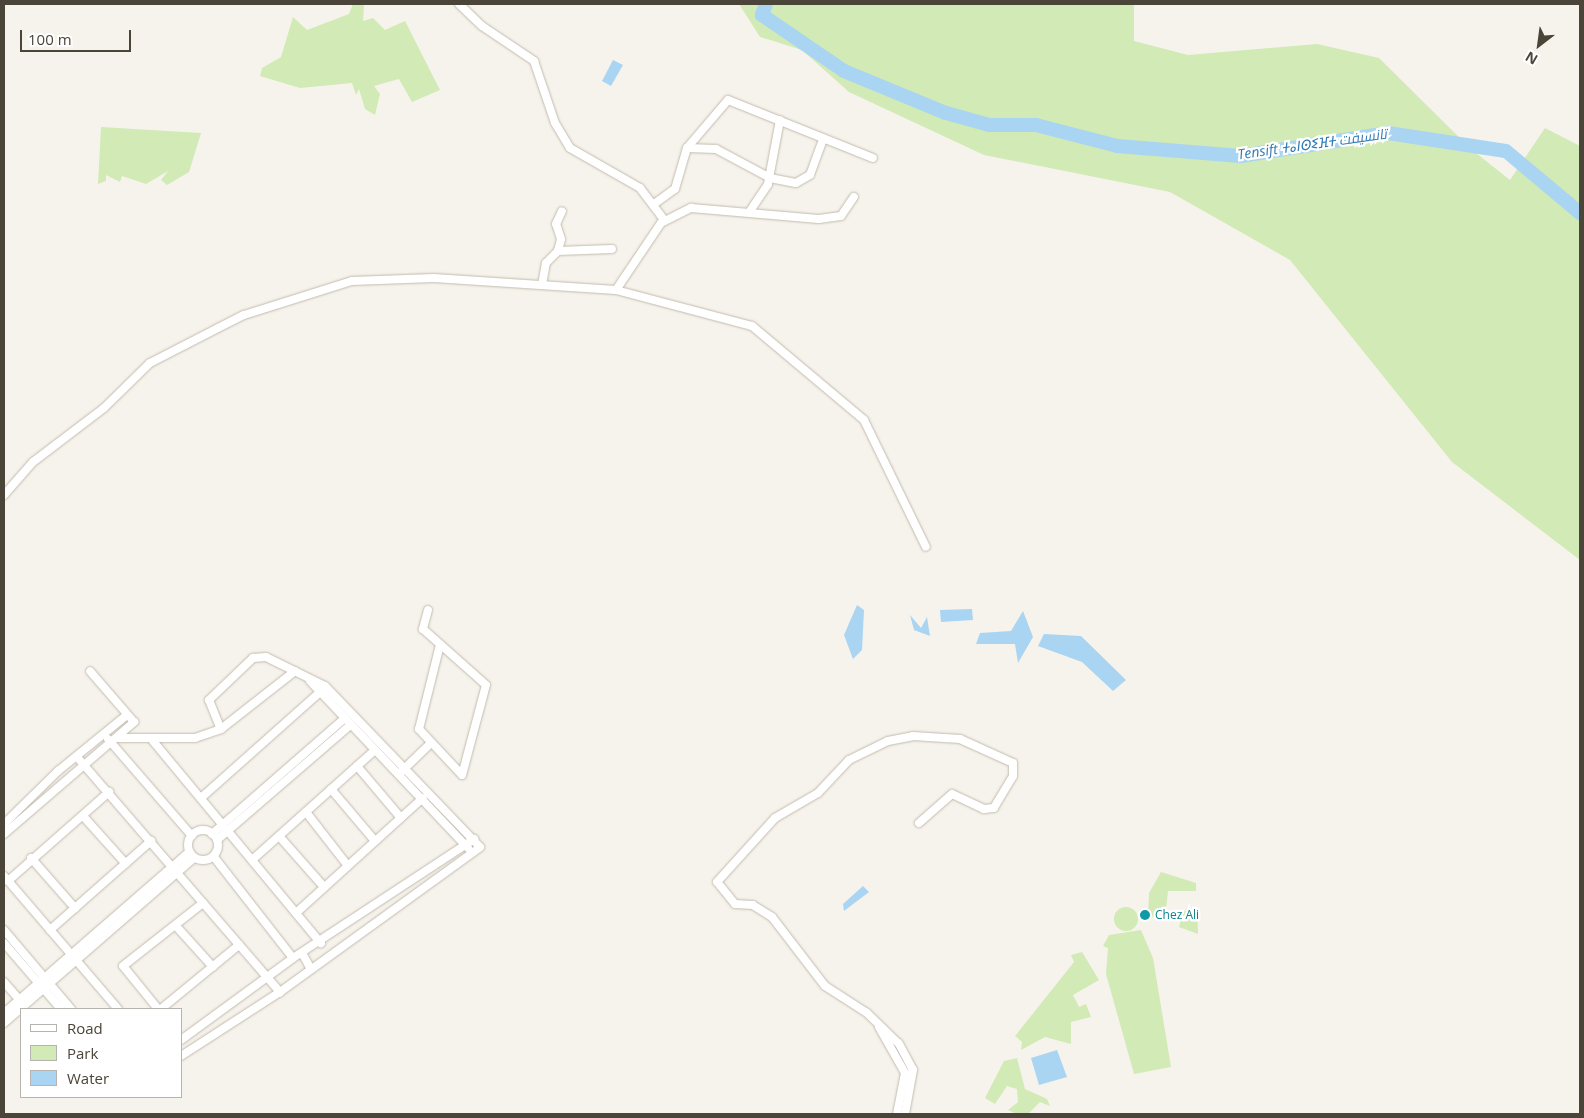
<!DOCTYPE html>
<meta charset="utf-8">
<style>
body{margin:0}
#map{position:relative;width:1584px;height:1118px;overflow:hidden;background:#f6f3ec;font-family:"Open Sans",Cairo,"Noto Sans Tifinagh",sans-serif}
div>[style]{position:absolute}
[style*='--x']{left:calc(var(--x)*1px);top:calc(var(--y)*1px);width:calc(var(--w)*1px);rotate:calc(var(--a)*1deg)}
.green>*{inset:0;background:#d2eab5}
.round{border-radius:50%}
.water>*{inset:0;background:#a9d4f2}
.river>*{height:14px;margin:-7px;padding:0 7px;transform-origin:7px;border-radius:7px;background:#a9d4f2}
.roads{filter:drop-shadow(0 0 1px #c2bbae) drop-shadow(0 0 1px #c2bbae)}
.street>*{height:8px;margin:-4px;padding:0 4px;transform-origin:4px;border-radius:4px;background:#fff}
.street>.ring{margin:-4px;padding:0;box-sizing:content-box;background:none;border:8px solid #fff;border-radius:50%}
.dots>*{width:14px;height:14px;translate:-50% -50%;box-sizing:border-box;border:2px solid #fff;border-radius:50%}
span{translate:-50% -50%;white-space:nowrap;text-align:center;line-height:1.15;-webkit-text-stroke:4.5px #fff;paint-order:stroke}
.culture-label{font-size:12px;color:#0d838f}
.left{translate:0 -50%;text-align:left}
.water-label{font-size:14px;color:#2e7ab2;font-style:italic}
.frame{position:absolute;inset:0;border:5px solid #4b4439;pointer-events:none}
.legend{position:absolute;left:20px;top:1008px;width:162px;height:90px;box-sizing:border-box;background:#fff;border:1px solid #b7b4b0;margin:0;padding:6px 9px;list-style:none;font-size:15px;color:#4b4439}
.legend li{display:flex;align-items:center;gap:10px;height:25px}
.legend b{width:25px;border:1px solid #b7b4b0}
.north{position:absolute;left:1514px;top:20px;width:50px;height:50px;-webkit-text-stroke:4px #fff;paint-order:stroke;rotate:210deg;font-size:14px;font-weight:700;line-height:20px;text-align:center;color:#4b4439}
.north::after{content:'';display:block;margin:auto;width:18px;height:22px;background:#4b4439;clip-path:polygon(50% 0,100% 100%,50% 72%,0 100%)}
.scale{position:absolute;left:20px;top:30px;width:111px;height:22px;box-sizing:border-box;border:2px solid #4b4439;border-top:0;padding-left:6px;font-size:15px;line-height:18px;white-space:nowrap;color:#4b4439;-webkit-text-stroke:4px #fff;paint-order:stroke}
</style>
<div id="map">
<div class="green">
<div style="clip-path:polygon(353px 4px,364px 4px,363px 21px,373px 18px,385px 30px,405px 21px,440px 90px,412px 102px,399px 79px,374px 86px,380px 94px,375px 115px,365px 109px,359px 89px,356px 95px,352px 83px,300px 88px,260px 76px,262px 68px,281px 57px,293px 17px,307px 30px,349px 14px)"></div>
<div style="clip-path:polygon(739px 4px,1134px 4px,1134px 41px,1188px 55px,1317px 44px,1379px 58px,1471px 149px,1510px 180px,1545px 128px,1580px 146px,1580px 560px,1452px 462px,1290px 260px,1170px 192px,984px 155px,849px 92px,802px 50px,760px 37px)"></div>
<div style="clip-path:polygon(101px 127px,201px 133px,189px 172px,167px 185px,161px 180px,168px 171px,146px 184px,122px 176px,120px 182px,106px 175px,106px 181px,98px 184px)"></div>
<div style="clip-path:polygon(1161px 872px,1196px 883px,1196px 891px,1168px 891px,1166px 910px,1148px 919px,1149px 893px)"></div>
<div class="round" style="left:1114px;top:907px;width:24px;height:24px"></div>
<div style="clip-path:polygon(1191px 907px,1197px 908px,1198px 934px,1179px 927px,1183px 912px)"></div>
<div style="clip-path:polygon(1141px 930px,1153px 958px,1171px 1067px,1134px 1074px,1106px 974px,1108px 948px,1103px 946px,1109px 935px)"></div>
<div style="clip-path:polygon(1082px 952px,1099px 980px,1073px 995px,1079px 1007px,1086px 1004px,1091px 1017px,1071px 1022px,1071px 1044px,1045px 1037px,1021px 1050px,1022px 1042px,1015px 1036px,1074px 962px,1071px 955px)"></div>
<div style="clip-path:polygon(1017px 1058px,1025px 1089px,1047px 1099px,1050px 1106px,1040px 1102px,1028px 1114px,1017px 1114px,1008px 1110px,1018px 1102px,1017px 1089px,1007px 1086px,995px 1104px,985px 1098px,1004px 1061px)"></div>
</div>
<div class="water">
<div style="clip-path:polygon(613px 60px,623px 65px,611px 86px,602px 81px)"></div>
<div style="clip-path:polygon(857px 605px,864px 610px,862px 650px,853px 659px,844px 635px)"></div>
<div style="clip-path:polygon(972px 609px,973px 620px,941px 622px,940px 610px)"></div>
<div style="clip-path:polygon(1023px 611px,1033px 637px,1018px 663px,1015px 644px,976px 644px,980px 633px,1011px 631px)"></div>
<div style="clip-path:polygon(910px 615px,921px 628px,927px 617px,930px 636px,914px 630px)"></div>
<div style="clip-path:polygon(1044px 634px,1081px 636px,1126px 680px,1113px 691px,1082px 662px,1038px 646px)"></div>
<div style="clip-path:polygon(863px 886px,869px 892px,844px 911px,843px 904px)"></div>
<div style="clip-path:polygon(1057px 1050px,1067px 1077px,1039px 1085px,1031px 1058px)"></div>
</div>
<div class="river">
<div style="--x:766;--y:4;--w:12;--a:110"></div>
<div style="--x:762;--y:15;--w:99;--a:34.3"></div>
<div style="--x:844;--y:71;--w:110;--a:22.4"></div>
<div style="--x:946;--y:113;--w:45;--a:15.6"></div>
<div style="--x:989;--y:125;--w:47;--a:0"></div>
<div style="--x:1036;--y:125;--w:84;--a:14.5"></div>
<div style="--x:1117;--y:146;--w:124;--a:4.6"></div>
<div style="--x:1241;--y:156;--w:149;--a:-8.9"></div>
<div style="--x:1388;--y:133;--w:119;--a:8.7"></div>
<div style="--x:1506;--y:151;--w:97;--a:40"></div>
</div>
<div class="roads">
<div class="street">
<div style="--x:459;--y:4;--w:32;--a:44"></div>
<div style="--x:482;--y:26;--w:63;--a:33.9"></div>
<div style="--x:534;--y:61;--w:65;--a:71.3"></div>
<div style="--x:555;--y:123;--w:29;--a:59"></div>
<div style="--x:570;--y:148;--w:81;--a:29.7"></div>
<div style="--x:640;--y:188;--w:41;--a:52.9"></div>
<div style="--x:687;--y:148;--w:29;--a:2"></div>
<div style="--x:716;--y:149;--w:61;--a:28.2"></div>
<div style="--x:770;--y:178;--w:26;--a:11"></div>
<div style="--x:796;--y:183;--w:16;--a:-30"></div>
<div style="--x:810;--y:175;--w:38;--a:-70"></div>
<div style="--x:654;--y:204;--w:26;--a:-36"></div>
<div style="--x:675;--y:189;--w:43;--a:-73.7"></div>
<div style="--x:687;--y:148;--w:63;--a:-49.5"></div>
<div style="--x:728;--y:100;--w:156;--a:21.8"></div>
<div style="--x:750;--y:211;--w:32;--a:-56"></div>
<div style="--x:768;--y:184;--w:65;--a:-79.4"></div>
<div style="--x:558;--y:251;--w:54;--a:-2.1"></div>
<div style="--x:542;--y:285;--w:22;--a:-80"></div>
<div style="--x:546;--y:263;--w:17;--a:-45"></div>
<div style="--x:558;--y:251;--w:12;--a:-76"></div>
<div style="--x:561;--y:239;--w:16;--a:-108"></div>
<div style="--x:556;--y:224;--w:14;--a:-65"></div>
<div style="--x:616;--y:290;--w:81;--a:-56.1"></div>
<div style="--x:661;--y:223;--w:34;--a:-27"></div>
<div style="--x:691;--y:208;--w:128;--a:4.9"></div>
<div style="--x:819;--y:219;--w:22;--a:-8"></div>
<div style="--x:841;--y:216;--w:23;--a:-56"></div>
<div style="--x:4;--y:495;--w:44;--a:-48.7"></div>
<div style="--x:33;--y:462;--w:89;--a:-37.3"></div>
<div style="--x:104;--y:408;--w:64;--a:-44.4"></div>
<div style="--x:150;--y:363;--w:76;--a:-27.2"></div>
<div style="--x:218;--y:328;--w:29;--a:-27"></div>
<div style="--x:244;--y:315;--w:113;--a:-17.5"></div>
<div style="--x:352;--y:281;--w:82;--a:-2.1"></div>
<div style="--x:434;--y:278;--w:182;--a:3.8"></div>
<div style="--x:616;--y:290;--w:141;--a:14.8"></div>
<div style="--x:752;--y:326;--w:146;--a:40"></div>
<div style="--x:864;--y:420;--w:141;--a:64"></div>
<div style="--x:428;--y:610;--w:20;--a:105"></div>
<div style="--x:423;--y:629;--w:84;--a:41.6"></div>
<div style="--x:486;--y:685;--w:93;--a:104.9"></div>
<div style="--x:462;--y:775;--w:63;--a:-133.1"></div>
<div style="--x:419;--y:729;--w:87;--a:-76"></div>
<div style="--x:310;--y:681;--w:230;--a:46.6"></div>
<div style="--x:117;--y:738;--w:78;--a:0"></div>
<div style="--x:195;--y:738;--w:28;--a:-19"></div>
<div style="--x:221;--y:729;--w:94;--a:-38.1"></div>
<div style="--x:108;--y:739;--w:128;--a:49.1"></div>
<div style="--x:153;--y:741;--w:263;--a:50.3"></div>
<div style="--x:77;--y:757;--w:311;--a:49.2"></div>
<div style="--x:357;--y:766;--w:68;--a:49.8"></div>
<div style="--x:402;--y:771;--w:40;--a:-44"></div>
<div style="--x:331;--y:789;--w:68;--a:49.8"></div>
<div style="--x:201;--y:798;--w:158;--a:-41.7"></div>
<div style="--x:306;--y:812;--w:68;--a:52.1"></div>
<div style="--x:83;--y:816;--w:64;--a:48.1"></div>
<div style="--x:4;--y:824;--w:76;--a:-44.5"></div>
<div style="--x:58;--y:771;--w:89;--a:-39.1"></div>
<div class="ring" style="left:188px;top:830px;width:22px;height:22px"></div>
<div style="--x:4;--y:834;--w:172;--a:-40.7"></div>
<div style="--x:134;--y:722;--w:67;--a:-130.8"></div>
<div style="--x:212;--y:834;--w:175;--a:-41.1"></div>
<div style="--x:279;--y:836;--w:68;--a:48.6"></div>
<div style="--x:217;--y:840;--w:176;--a:-40.8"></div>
<div style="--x:214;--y:857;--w:128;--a:52"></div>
<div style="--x:31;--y:858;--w:67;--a:48.7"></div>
<div style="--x:252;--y:860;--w:165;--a:-41.8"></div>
<div style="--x:4;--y:876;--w:175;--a:49.4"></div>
<div style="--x:8;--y:881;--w:135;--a:-41.4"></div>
<div style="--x:296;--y:913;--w:171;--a:-42.2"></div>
<div style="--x:176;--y:926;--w:55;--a:47.9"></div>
<div style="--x:4;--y:930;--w:104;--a:49.7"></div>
<div style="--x:50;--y:930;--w:135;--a:-41.4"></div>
<div style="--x:4;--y:943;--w:87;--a:49.2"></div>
<div style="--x:302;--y:953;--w:18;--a:61"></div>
<div style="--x:4;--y:982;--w:23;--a:49"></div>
<div style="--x:158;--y:1009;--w:55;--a:-129.1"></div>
<div style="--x:123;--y:966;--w:102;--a:-38.2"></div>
<div style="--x:161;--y:1009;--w:101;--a:-39.4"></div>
<div style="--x:4;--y:1013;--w:245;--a:-41"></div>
<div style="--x:4;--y:1023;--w:252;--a:-41"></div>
<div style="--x:879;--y:1027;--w:53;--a:60.5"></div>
<div style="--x:905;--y:1073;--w:42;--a:101"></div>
<div style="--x:181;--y:1040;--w:139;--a:-36.2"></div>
<div style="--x:293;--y:958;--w:217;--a:-33.3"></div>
<div style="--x:181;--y:1056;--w:118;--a:-32.9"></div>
<div style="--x:280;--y:992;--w:247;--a:-35.9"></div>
<div style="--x:480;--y:847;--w:223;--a:-133.9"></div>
<div style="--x:325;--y:686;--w:66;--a:-153.8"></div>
<div style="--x:266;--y:657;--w:13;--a:176"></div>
<div style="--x:253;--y:658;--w:61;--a:136.3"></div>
<div style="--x:209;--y:700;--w:31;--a:68"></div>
<div style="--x:905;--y:1114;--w:45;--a:-79.7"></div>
<div style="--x:913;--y:1070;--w:30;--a:-118"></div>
<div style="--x:899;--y:1044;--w:45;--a:-135.9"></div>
<div style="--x:867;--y:1013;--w:50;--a:-147.3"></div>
<div style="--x:825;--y:986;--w:87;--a:-127.5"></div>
<div style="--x:772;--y:917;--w:22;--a:-148"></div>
<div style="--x:753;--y:905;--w:18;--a:-177"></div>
<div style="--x:735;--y:904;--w:28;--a:-129"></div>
<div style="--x:717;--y:882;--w:86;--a:-47.8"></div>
<div style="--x:775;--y:818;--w:50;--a:-30.2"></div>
<div style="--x:818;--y:793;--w:45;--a:-46.8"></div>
<div style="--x:849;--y:760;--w:43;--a:-26"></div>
<div style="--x:888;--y:741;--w:25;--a:-11"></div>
<div style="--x:913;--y:736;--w:47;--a:3.7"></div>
<div style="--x:960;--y:739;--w:58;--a:24.4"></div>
<div style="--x:1013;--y:763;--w:13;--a:90"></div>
<div style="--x:1013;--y:776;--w:37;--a:121"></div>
<div style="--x:994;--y:808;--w:10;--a:174"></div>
<div style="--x:984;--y:809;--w:35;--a:-155"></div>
<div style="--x:952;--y:794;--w:44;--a:138.7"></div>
</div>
</div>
<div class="dots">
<div style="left:1145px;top:915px;background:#0f9aa8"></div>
</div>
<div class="culture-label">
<span class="left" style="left:1155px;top:915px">Chez Ali</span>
</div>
<div class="water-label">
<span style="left:1312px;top:144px;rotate:-8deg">Tensift ⵜⴰⵏⵙⵉⴼⵜ تانسيفت</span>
</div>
<div class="frame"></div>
<ul class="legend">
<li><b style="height:6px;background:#fff"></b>Road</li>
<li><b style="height:14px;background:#d2eab5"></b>Park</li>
<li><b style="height:14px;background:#a9d4f2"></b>Water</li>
</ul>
<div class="north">N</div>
<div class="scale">100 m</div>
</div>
